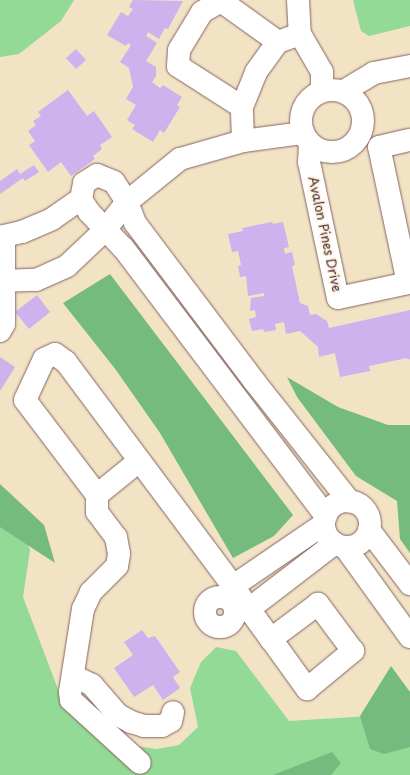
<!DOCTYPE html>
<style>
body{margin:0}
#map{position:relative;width:410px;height:775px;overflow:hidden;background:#f2e3c5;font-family:"Playpen Sans",sans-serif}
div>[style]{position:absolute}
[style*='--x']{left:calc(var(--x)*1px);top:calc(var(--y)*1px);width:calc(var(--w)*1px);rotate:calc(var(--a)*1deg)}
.green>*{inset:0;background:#92da95}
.forest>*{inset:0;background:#75ba7e}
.building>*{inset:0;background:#ceb1ed}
.roads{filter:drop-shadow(0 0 1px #856461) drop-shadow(0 0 1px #856461)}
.minor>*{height:22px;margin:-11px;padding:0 11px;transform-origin:11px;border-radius:11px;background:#fff}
.minor>.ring{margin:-11px;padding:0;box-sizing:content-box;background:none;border:22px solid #fff;border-radius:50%}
span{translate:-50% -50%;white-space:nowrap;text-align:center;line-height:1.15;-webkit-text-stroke:4px #fcf5e5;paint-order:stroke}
.street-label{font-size:13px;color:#4a1f2b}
</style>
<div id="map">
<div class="green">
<div style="clip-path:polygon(0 0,74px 0,61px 21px,19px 54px,0 57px)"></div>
<div style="clip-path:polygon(353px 0,410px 0,410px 26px,369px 36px,361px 31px)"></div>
<div style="clip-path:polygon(0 515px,19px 522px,30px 550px,23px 597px,64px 705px,108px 742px,157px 749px,179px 745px,198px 727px,190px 688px,201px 662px,216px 647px,236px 651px,289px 721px,370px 716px,410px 743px,410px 775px,0 775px)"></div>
</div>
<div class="forest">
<div style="clip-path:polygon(110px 274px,293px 515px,274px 536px,233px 558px,160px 433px,116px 370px,63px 303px)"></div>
<div style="clip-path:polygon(287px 377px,338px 407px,388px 425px,410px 425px,410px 553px,400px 539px,397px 501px,356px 476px,297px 397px)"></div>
<div style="clip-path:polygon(0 484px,44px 525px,55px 563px,0 527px)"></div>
<div style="clip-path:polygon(391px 666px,410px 692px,410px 747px,384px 754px,370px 749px,360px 716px)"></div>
<div style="clip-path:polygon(332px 752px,341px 763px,331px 775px,273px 775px)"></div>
</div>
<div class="building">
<div style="clip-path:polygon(133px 0,183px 1px,168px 29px,165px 28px,159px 39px,148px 32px,146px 36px,157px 43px,146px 61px,156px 67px,156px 76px,152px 82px,160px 88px,163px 85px,182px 97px,177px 105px,180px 107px,164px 133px,160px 130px,153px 142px,132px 129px,135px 125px,127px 120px,136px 105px,126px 99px,133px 87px,129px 68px,120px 62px,131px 45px,128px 43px,126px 46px,107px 35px,121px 12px,128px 16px,133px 9px,129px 7px)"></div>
<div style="clip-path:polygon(76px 49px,86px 60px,76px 69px,66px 58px)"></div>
<div style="clip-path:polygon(68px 90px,87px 116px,94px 111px,112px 137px,100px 145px,102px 149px,93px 156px,95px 159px,71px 176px,61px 162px,48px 172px,29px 145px,35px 141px,28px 131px,36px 125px,33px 121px,41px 116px,38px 112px)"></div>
<div style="clip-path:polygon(34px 165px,39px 172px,25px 181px,23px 178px,0 194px,0 181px,17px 169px,20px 174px)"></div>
<div style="clip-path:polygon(272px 222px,273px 224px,283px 222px,289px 247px,284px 248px,285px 254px,292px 252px,295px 265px,292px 266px,300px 303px,308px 306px,310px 315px,316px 314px,327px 321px,329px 328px,410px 310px,410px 359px,408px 360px,407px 358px,369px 366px,370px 371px,340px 377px,335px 353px,319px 357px,318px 347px,300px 331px,286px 334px,284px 322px,275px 324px,276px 330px,264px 332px,263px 329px,252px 331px,249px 319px,256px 317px,255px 310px,250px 311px,251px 298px,264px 296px,264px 293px,248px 296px,246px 276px,240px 277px,238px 266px,241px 265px,238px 251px,232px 252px,228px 234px,243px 231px,242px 228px)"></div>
<div style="clip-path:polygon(37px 295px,50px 312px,29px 329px,15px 312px)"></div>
<div style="clip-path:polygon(0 357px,15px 367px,0 391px)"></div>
<div style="clip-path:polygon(142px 630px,148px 638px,155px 636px,180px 672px,173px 677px,180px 688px,163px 700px,153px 685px,134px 697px,114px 668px,133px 655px,124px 642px)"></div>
</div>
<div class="roads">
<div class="minor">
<div style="--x:298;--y:0;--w:34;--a:87"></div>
<div style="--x:300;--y:34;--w:44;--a:59.9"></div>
<div style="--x:322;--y:72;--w:19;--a:90"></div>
<div class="ring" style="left:301px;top:90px;width:40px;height:40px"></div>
<div style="--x:344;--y:91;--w:35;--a:-31"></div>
<div style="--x:374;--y:73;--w:37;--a:-11"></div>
<div style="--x:242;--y:107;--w:76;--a:-147.4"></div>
<div style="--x:178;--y:66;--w:16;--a:-86"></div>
<div style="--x:179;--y:50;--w:44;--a:-58.8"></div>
<div style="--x:202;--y:12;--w:22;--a:-30"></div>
<div style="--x:221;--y:1;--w:70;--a:35.7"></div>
<div style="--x:243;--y:141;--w:34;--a:-92"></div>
<div style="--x:242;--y:107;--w:38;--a:-68"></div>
<div style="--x:256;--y:72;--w:37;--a:-54"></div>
<div style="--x:278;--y:42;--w:23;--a:-20"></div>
<div style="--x:310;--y:144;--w:18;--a:93"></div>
<div style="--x:309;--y:162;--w:139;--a:78"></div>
<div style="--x:338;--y:298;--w:72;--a:-12.1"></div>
<div style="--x:408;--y:283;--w:139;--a:-102"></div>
<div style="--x:379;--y:147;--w:32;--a:-13"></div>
<div style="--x:0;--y:281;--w:36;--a:-2"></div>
<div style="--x:36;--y:280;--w:34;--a:-24"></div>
<div style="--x:67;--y:266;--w:52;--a:-43.5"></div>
<div style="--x:105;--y:230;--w:36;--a:-52"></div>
<div style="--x:127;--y:202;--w:68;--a:-39.1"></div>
<div style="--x:180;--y:159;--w:66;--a:-15.9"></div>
<div style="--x:243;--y:141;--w:61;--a:-7.6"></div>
<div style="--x:0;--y:331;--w:8;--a:-60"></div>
<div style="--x:4;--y:324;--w:88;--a:-90"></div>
<div style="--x:4;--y:236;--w:18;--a:-13"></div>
<div style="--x:22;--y:232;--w:33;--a:-23"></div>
<div style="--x:52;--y:219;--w:35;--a:-35"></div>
<div style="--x:139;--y:461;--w:54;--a:141"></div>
<div style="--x:97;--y:495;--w:119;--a:-127.2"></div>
<div style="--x:25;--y:400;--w:45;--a:-65.1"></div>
<div style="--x:44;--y:359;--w:12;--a:-24"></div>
<div style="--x:55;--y:354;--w:14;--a:36"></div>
<div style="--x:66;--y:362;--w:279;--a:53.3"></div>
<div style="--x:97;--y:495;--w:17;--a:90"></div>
<div style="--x:97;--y:512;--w:31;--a:53"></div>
<div style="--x:116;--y:537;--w:17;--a:80"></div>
<div style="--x:119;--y:554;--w:12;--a:99"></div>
<div style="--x:117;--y:566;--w:37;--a:135"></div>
<div style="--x:91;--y:592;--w:19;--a:115"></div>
<div style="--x:83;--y:609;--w:84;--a:98.9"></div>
<div style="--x:70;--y:692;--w:8;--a:83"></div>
<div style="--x:71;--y:700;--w:93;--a:42.4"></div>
<div class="ring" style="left:324px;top:501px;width:24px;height:24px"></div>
<div style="--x:326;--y:516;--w:336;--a:-127.1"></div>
<div style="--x:123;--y:248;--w:50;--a:-133.4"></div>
<div style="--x:89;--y:212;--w:15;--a:-122"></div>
<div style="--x:81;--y:199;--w:16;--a:-79"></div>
<div style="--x:84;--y:183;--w:15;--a:-32"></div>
<div style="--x:97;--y:175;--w:18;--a:22"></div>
<div style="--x:114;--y:182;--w:24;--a:57"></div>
<div style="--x:127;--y:202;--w:22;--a:69"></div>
<div style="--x:135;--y:223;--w:198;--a:53"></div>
<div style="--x:254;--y:381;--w:154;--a:51.6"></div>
<div style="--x:324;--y:524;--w:110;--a:145.7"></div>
<div style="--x:233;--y:586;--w:28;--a:55"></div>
<div style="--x:249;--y:609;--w:108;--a:-37.5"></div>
<div style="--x:369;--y:530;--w:68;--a:52.8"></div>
<div style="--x:345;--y:547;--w:111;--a:54.2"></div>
<div class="ring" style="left:205px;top:597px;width:8px;height:8px"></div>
<div style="--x:249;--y:609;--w:37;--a:54"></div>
<div style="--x:271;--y:639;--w:62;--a:54.2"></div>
<div style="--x:307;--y:689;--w:60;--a:-39.6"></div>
<div style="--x:353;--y:651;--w:59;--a:-126.7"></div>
<div style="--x:318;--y:604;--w:59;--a:143.3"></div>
<div style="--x:73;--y:676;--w:21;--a:25"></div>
<div style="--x:92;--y:685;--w:40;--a:49"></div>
<div style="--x:118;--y:715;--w:15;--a:28"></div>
<div style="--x:131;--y:722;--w:14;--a:17"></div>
<div style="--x:144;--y:726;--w:18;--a:0"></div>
<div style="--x:162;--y:726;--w:10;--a:-29"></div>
<div style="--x:171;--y:721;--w:9;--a:-77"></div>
</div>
</div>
<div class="street-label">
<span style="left:325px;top:234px;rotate:78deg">Avalon Pines Drive</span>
</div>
</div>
